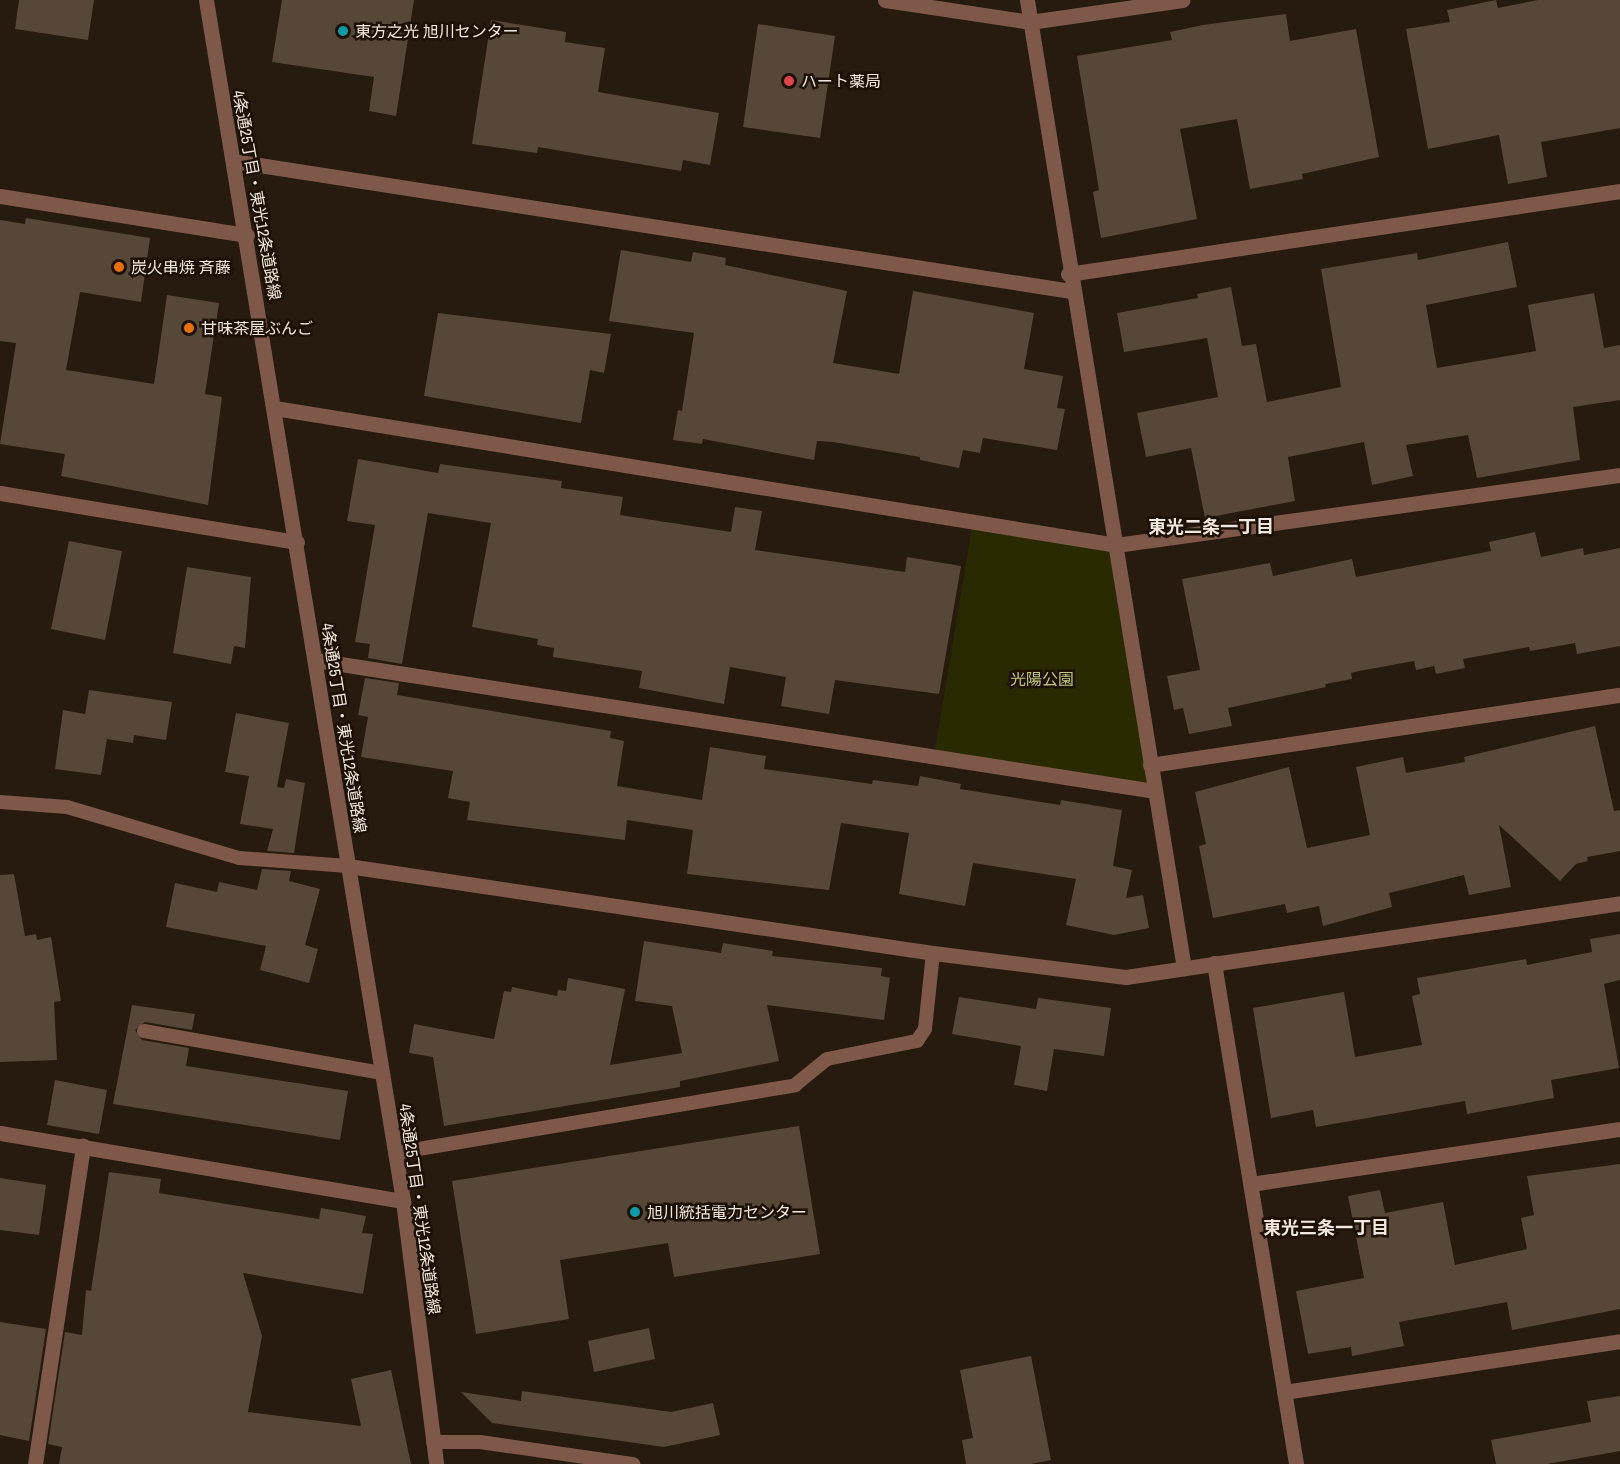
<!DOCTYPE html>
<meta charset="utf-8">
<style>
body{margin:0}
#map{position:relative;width:1620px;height:1464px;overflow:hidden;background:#271a0e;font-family:"Archivo Narrow","Noto Sans JP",sans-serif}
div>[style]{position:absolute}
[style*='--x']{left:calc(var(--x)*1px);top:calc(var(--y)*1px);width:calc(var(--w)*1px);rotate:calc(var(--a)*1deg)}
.green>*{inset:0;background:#292a01}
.building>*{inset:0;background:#564739}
.lane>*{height:14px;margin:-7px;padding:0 7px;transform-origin:7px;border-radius:7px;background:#7e5848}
.street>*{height:15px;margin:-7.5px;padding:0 7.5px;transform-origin:7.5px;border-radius:7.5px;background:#7e5848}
.dots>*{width:16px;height:16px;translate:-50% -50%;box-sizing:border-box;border:3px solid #1d1106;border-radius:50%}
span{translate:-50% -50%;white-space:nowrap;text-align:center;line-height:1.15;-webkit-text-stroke:5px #1d1106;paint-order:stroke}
.poi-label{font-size:16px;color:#f0e7de}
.left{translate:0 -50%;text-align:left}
.street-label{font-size:16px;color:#f0e7de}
.park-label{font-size:16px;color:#c2c77e}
.neighbourhood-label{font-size:18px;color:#f0e7de;font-weight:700}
</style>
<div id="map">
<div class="green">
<div style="clip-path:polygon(973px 521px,1116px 545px,1154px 791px,934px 756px)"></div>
</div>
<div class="building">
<div style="clip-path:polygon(19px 0,94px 0,88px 40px,15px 29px)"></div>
<div style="clip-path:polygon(282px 0,414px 0,396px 116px,369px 111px,374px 77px,272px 62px)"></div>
<div style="clip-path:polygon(1496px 0,1498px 8px,1538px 0,1620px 0,1620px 128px,1541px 142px,1547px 177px,1508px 184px,1499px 135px,1428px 149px,1406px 29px,1450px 22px,1447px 10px)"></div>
<div style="clip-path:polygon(1286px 14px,1290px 41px,1356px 29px,1379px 157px,1302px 174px,1303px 179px,1250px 189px,1237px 119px,1180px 129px,1197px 219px,1101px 238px,1093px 192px,1099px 190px,1077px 56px,1172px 40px,1170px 32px,1203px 25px)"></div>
<div style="clip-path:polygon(491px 20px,566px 32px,565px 42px,605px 48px,598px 92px,719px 113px,710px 165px,683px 160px,681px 171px,538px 147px,537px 153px,472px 144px)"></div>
<div style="clip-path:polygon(758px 24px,835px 36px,820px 138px,743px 127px)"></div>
<div style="clip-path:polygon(26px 218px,150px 238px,141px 302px,80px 292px,66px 370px,154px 384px,167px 295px,219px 303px,205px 394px,222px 397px,208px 505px,61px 476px,65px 454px,0 444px,16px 343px,0 341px,0 220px,25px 224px)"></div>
<div style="clip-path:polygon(1508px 242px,1517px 287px,1426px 305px,1437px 368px,1536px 351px,1528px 305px,1594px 293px,1604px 348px,1620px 345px,1620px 400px,1573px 407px,1580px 460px,1477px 478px,1468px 435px,1406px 445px,1413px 476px,1372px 485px,1364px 442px,1288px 457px,1295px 501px,1205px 518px,1191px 448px,1146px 457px,1137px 413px,1218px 397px,1207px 338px,1124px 352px,1117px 313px,1198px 298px,1197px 294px,1231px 287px,1242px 346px,1256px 344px,1267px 402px,1341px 387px,1321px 269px,1417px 253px,1418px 260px)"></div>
<div style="clip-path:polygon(621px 250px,691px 262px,693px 252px,726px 258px,725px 265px,847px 291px,833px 363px,899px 374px,913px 291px,1034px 313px,1024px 369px,1063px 376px,1057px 408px,1065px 409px,1057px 450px,983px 438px,980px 453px,963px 450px,959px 468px,920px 460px,920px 457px,833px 442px,817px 441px,814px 460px,703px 439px,702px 444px,673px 440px,678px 410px,682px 411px,694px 333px,609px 321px)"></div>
<div style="clip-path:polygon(438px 313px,611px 334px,604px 373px,590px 370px,581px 423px,424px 396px)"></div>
<div style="clip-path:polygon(358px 459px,438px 473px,440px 464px,562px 481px,561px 488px,623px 497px,620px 515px,731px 532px,735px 507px,762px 511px,755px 550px,905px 572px,907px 557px,961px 566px,939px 694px,835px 680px,829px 714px,781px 706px,786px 677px,730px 667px,724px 704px,639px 688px,642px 671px,553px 657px,554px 648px,537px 645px,538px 639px,472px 627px,491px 523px,428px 513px,402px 664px,368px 658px,370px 644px,355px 642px,375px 525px,347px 521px)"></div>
<div style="clip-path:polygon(1535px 532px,1541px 557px,1583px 548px,1584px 555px,1620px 548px,1620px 646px,1577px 654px,1575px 643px,1530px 651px,1529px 647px,1463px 659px,1465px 668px,1436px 674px,1434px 666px,1416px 670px,1414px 661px,1359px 671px,1351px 673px,1352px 679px,1325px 684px,1326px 687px,1228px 708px,1232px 726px,1189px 734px,1183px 708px,1174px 710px,1167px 676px,1200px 670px,1182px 579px,1270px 563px,1273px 576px,1352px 559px,1356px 577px,1491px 551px,1489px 542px)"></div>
<div style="clip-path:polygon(69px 541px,122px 551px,105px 640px,51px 629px)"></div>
<div style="clip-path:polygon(187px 567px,251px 577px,245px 648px,234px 646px,231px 664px,173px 653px)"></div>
<div style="clip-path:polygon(365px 678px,399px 683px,397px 695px,611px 731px,610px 738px,624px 741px,617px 786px,702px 800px,710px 747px,766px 756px,764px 769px,872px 784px,873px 780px,918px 786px,920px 776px,961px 784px,960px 789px,1060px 805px,1061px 800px,1122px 810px,1113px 866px,1132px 870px,1126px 898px,1143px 895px,1149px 928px,1114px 935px,1066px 925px,1076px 879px,973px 863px,965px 906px,899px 894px,909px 833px,841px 823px,829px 890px,687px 874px,693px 830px,627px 820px,625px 840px,467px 820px,470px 802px,448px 798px,453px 771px,361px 757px,368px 717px,358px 715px)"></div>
<div style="clip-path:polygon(89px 690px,172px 702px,166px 740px,134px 735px,133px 743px,107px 739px,101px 775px,55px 769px,63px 710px,85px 714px)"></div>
<div style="clip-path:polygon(236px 713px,289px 723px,277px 787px,284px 788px,286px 779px,305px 783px,294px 853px,267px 851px,273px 829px,240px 824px,249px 776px,225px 772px)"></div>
<div style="clip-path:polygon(1595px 726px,1614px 811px,1620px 810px,1620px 851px,1587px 857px,1588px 861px,1576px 864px,1560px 881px,1499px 825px,1511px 887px,1469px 895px,1464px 875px,1389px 893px,1392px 907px,1323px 926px,1319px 906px,1287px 913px,1285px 904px,1213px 918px,1199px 846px,1206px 844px,1195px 792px,1289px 767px,1307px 848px,1370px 835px,1356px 767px,1403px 757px,1406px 773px,1465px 762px,1464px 757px)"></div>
<div style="clip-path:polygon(262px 869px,291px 871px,289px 881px,320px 889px,305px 945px,318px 949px,309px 983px,260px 970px,266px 946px,166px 927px,175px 883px,217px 892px,219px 882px,257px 890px)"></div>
<div style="clip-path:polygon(14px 874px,25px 936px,36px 934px,37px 940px,51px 937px,61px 1001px,54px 1002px,57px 1060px,0 1062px,0 875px)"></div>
<div style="clip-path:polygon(1620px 934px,1620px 980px,1604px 984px,1619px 1068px,1551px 1080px,1554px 1098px,1467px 1114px,1465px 1101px,1316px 1127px,1313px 1110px,1271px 1118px,1253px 1008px,1344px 992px,1355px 1057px,1422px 1045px,1412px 996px,1420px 994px,1417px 978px,1526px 959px,1527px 965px,1592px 952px,1590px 939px)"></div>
<div style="clip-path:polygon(644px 941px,721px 953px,723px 943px,773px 951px,772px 956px,882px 968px,881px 976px,890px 978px,884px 1020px,767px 1005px,779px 1061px,680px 1081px,680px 1087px,444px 1126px,433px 1057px,409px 1053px,414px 1024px,494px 1039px,504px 991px,511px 992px,512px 987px,557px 996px,558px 990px,566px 991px,568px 978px,625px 989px,610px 1065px,682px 1053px,672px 1006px,635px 1001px)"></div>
<div style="clip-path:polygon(959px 997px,1036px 1009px,1038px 998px,1111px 1008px,1104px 1056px,1054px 1049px,1047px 1091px,1014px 1085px,1021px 1046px,952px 1034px)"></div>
<div style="clip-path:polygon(132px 1005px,195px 1014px,192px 1030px,145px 1022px,135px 1030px,142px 1040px,189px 1048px,186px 1066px,348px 1091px,340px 1140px,113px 1104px)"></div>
<div style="clip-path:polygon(55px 1080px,107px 1090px,99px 1134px,47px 1125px)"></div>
<div style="clip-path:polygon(799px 1126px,820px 1254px,674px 1277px,668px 1243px,560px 1260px,569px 1319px,476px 1334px,452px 1181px)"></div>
<div style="clip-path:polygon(1620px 1164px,1620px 1309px,1512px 1330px,1507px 1302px,1399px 1322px,1404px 1346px,1352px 1356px,1351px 1347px,1308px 1354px,1296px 1291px,1364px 1278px,1348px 1196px,1380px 1190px,1385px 1213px,1443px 1202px,1455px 1265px,1527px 1249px,1521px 1218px,1534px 1215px,1527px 1176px)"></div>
<div style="clip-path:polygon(109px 1172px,161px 1179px,159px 1193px,319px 1219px,321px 1208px,366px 1216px,362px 1233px,373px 1234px,363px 1294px,243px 1273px,262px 1336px,248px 1412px,361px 1426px,351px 1379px,391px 1370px,411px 1464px,59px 1464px,62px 1447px,48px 1444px,65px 1332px,82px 1335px,86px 1290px,91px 1291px)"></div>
<div style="clip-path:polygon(0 1178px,46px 1185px,39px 1235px,0 1230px)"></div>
<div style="clip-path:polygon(0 1322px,46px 1329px,29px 1441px,0 1435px)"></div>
<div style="clip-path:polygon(649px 1328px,655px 1359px,594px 1372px,588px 1341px)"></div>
<div style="clip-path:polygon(1031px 1356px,1051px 1460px,1031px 1464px,966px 1464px,962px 1440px,973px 1438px,960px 1370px)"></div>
<div style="clip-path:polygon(522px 1391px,671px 1412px,713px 1403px,720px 1435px,664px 1447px,492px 1423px,461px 1392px,521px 1401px)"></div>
<div style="clip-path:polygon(1620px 1396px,1620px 1451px,1547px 1464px,1496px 1464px,1491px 1440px,1591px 1422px,1587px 1401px)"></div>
</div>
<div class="lane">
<div style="--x:0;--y:802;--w:67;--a:4.3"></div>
<div style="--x:67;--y:807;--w:179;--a:16.5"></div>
<div style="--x:239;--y:858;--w:109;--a:4.2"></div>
<div style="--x:144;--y:1031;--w:242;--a:10"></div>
<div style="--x:395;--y:1153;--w:406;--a:-9.6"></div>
<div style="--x:795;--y:1085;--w:41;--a:-39.1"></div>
<div style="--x:827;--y:1059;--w:92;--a:-11.3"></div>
<div style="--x:917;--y:1041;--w:14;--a:-56"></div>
<div style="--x:925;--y:1029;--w:76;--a:-84"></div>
<div style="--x:433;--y:1442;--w:47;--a:0"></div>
<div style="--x:480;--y:1442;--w:155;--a:8.2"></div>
</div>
<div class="street">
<div style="--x:206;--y:0;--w:1217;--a:80.68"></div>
<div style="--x:403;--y:1201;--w:265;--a:82.8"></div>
<div style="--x:885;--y:0;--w:147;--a:8.6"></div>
<div style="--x:1030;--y:22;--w:154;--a:-8.2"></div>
<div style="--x:1027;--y:0;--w:981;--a:80.79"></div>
<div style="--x:233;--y:161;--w:848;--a:8.82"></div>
<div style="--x:0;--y:196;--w:250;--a:9"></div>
<div style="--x:1068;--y:274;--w:558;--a:-8.55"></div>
<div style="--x:275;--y:408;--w:852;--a:9.25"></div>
<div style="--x:1116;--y:545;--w:509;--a:-7.91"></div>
<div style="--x:0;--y:493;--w:301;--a:9.4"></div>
<div style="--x:315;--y:660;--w:849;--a:8.87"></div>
<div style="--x:1150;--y:765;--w:475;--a:-8.5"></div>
<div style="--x:348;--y:866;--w:591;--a:8.46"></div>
<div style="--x:933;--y:953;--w:194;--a:7.1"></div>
<div style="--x:1126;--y:977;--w:500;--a:-8.5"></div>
<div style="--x:1214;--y:963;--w:508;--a:80.7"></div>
<div style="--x:0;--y:1133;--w:409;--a:9.6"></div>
<div style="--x:1251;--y:1184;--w:373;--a:-8.5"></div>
<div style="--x:1284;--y:1392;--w:340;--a:-8.6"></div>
<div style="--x:35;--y:1464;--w:322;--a:-81.4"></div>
</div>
<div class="dots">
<div style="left:343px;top:31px;background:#0f9aa8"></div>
<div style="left:789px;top:81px;background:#e0444e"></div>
<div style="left:119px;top:267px;background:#e8710a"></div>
<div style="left:189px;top:328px;background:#e8710a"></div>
<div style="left:635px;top:1212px;background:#0f9aa8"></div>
</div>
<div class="poi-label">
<span class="left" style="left:355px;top:31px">東方之光 旭川センター</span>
<span class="left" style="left:801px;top:81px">ハート薬局</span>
<span class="left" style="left:131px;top:267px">炭火串焼 斉藤</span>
<span class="left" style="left:201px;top:328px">甘味茶屋ぶんご</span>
<span class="left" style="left:647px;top:1212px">旭川統括電力センター</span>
</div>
<div class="street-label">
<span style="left:257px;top:195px;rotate:80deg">4条通25丁目・東光12条道路線</span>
<span style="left:344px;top:728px;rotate:81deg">4条通25丁目・東光12条道路線</span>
<span style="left:420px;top:1209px;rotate:82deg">4条通25丁目・東光12条道路線</span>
</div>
<div class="park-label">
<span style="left:1042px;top:679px">光陽公園</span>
</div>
<div class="neighbourhood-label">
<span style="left:1211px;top:527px">東光二条一丁目</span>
<span style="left:1326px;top:1228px">東光三条一丁目</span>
</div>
</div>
